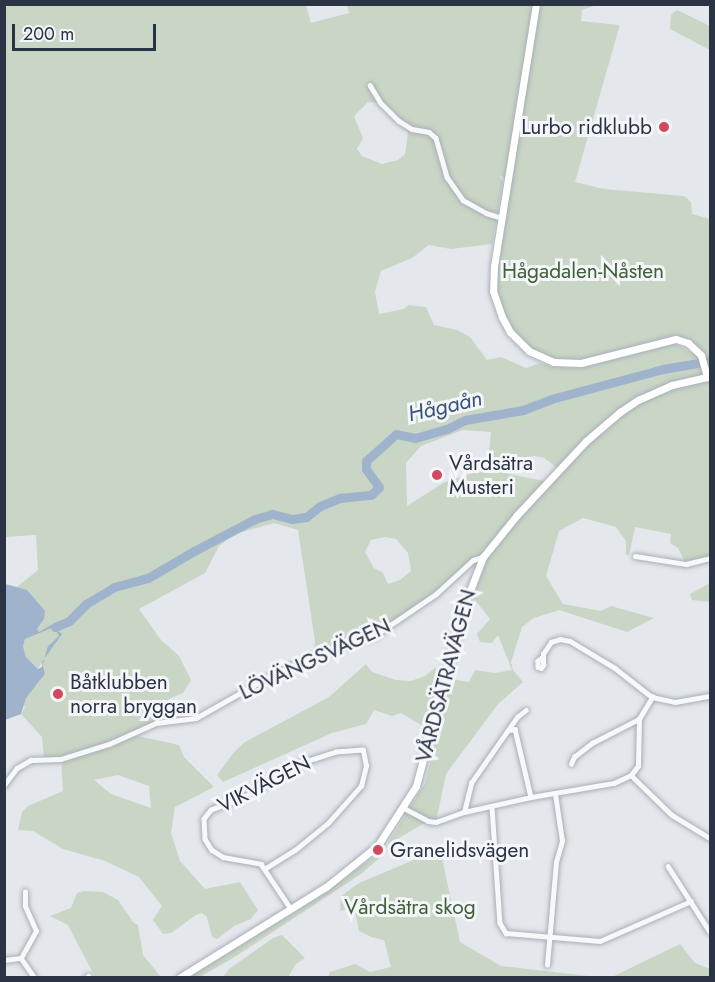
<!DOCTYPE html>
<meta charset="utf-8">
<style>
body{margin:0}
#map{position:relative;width:715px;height:982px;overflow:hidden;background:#e4e7ec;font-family:Jost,sans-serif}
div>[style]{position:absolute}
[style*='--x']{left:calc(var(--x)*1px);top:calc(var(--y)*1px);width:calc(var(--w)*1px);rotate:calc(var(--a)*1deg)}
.green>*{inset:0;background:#c9d6c5}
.water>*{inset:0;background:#9fb4cc}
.river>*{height:9px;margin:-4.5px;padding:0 4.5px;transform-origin:4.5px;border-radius:4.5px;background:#9fb4cc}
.roads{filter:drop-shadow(0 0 2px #a9aeb7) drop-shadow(0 0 2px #a9aeb7)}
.street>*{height:4.5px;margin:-2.25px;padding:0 2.25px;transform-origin:2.25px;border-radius:2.25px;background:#f7f8fa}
.secondary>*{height:7px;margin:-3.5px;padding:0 3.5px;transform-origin:3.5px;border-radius:3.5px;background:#fff}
.dots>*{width:16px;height:16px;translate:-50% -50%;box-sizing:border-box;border:3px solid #f4f6f9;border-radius:50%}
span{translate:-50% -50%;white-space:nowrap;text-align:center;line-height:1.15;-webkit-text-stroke:6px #f4f6f9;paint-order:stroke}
.poi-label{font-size:21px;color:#2b3445}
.right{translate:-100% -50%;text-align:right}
.left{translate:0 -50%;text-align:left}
.park-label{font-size:21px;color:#3f6138}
.street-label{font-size:21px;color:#2b3445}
.water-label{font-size:22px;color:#34527a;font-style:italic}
.frame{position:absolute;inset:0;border:6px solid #2b3445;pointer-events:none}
.scale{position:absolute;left:12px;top:24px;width:144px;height:27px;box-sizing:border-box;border:3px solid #2b3445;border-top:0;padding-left:8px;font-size:18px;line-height:21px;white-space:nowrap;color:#2b3445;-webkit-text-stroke:4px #f4f6f9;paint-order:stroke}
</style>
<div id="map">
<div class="green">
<div style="clip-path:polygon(evenodd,600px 4px,582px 10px,581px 21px,619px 25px,619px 28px,575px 182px,604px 189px,684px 196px,691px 202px,692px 214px,710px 219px,710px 558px,686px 564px,678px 548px,670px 543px,671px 534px,635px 527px,629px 555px,626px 555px,626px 541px,616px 527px,583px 518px,559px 531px,546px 576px,563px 604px,601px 611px,611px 606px,654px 618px,627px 632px,559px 610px,534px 618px,522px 627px,511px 662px,513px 670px,523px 682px,498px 704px,446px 774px,436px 822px,428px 821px,387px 845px,383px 855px,361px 874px,233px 958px,200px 977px,189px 977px,302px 908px,377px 855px,387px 845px,425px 783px,451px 679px,469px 682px,475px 670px,495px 673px,512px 670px,498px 635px,492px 643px,480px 642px,477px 634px,490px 619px,471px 595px,474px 596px,484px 568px,473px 561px,452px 582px,374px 636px,335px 648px,272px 675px,276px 667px,314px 649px,315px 641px,298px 530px,274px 523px,235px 534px,219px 546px,205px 573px,139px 609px,161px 640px,179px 656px,191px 680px,183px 693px,153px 706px,156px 723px,185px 719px,129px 734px,179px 745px,184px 757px,214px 787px,175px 807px,171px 833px,180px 861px,205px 889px,240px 882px,258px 910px,251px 919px,234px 926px,217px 939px,212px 937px,207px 917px,202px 913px,196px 915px,171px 933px,163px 934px,153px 920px,162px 906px,139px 877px,105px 861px,63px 849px,33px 831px,18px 830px,22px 812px,28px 806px,63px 791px,61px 759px,44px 760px,42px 737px,21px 714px,25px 707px,20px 701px,25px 686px,34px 683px,36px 686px,45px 674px,41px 663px,38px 669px,26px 657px,23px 646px,25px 639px,38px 633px,37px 629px,44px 619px,4px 584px,17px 587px,38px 570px,36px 535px,5px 537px,5px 5px,306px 5px,311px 23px,349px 13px,347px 5px,600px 4px,368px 102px,381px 103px,408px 132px,405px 154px,398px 160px,382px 164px,362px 156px,357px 149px,363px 138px,354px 116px,368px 102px,600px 4px,499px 175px,510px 181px,496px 273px,499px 306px,516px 336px,537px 354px,553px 361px,582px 359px,677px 335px,701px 349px,696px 355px,675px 344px,580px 368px,552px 367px,540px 363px,526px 368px,501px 357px,487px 360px,470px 337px,457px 330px,434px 325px,426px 307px,408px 305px,404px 309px,379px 314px,375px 292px,381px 271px,412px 258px,429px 245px,451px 249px,492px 244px,503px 182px,499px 175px,600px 4px,463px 430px,491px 432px,488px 461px,535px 456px,544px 458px,560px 470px,549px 482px,485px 469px,443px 483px,407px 506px,406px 463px,421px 446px,463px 430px,600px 4px,385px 537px,396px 539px,408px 553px,411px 571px,400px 580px,388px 584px,383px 573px,374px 568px,365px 552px,371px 540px,385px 537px,600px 4px,118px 775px,149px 786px,151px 808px,111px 794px,94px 780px,118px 775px)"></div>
<div style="clip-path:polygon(677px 10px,710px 26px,710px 50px,670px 29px,671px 15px)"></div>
<div style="clip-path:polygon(710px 583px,710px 602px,692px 600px,690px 594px)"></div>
<div style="clip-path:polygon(366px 664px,372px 672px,396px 680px,411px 681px,425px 676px,435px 668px,443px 671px,428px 729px,401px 713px,392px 716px,374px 710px,366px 724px,332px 733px,223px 782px,217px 775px,234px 752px,245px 742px,329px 697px)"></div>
<div style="clip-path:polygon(440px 849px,460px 942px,501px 966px,597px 977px,328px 977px,330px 972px,355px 964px,370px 972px,391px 967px,384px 940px,371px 937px,359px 931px,355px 912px,350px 908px,340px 911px,341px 896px,359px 883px)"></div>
<div style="clip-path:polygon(84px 891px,103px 892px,118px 900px,134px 923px,138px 925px,143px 955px,161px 977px,95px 977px,68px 925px,50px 916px,71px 908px,77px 893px)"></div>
<div style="clip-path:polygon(282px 935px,305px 958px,296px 964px,288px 977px,223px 977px,229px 969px,273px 938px)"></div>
<div style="clip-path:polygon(680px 944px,695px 963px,710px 969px,710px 977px,612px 977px)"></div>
</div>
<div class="water">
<div style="clip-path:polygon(evenodd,5px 584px,27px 590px,45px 611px,44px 619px,37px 629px,39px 632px,51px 625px,62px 634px,42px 662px,45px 674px,26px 698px,21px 714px,5px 720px,5px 584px,54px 627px,59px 636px,48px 646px,42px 667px,38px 669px,26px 657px,23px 646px,25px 639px,54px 627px)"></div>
</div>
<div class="river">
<div style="--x:55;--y:627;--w:15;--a:-23"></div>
<div style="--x:69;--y:621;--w:24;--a:-45"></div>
<div style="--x:86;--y:604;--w:33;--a:-31"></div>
<div style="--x:114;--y:587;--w:35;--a:-15"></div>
<div style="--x:148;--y:578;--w:53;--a:-30.4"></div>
<div style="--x:194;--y:551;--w:69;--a:-27.7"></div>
<div style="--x:255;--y:519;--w:18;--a:-16"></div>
<div style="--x:272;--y:514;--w:21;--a:14"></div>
<div style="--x:292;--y:519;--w:14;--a:-8"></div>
<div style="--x:306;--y:517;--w:18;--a:-38"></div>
<div style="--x:320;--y:506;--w:22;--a:-22"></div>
<div style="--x:340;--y:498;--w:31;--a:-6"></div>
<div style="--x:371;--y:495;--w:11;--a:-45"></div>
<div style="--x:379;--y:487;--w:22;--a:-126"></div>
<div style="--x:366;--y:469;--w:8;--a:-90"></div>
<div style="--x:366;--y:461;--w:40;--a:-42"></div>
<div style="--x:396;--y:434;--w:19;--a:12"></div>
<div style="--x:415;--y:438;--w:33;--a:-16"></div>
<div style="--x:447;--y:429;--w:20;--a:-27"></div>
<div style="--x:465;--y:420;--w:59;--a:-9.8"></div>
<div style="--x:523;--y:410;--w:30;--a:-21"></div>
<div style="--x:551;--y:399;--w:116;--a:-15"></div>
<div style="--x:663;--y:369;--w:48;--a:-9.7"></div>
</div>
<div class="roads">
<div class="street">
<div style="--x:370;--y:85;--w:21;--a:59"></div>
<div style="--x:381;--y:103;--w:25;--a:45"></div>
<div style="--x:399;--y:121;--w:15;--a:32"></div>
<div style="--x:412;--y:129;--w:17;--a:10"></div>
<div style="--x:429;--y:132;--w:9;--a:41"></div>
<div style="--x:436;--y:138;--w:41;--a:74.2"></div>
<div style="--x:447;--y:177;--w:28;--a:55"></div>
<div style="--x:463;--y:200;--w:26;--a:29"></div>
<div style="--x:486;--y:213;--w:17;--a:17"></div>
<div style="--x:635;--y:556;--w:52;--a:8.9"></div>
<div style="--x:686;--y:564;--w:25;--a:-14"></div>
<div style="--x:542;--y:658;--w:5;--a:143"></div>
<div style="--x:538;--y:661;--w:6;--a:90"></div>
<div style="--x:538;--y:667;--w:3;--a:18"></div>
<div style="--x:541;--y:668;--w:4;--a:-56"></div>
<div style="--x:543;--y:665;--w:11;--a:-90"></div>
<div style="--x:543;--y:654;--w:14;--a:-56"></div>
<div style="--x:551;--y:642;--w:9;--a:-18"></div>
<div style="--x:560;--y:639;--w:10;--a:11"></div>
<div style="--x:570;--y:641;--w:52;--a:31"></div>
<div style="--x:615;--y:668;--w:47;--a:38.1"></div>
<div style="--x:652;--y:697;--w:24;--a:12"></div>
<div style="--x:675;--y:702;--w:36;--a:-10"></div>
<div style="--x:510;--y:730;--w:5;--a:-11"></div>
<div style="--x:515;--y:729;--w:70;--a:76.8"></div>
<div style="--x:571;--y:764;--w:8;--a:-67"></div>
<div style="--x:574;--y:757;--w:23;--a:-38"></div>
<div style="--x:592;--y:743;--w:53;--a:-27.1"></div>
<div style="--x:631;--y:775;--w:57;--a:44.3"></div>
<div style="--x:672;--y:815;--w:44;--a:31.2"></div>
<div style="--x:4;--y:785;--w:21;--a:-53"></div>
<div style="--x:17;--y:768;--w:16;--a:-30"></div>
<div style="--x:31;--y:760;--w:30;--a:-2"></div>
<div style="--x:61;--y:759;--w:50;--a:-17.4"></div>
<div style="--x:109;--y:744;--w:51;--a:-24.1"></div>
<div style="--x:156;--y:723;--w:40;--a:-7.1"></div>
<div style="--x:196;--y:718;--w:87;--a:-29.5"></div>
<div style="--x:272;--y:675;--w:69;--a:-23.2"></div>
<div style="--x:335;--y:648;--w:41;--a:-17.1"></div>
<div style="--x:374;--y:636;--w:75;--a:-34.1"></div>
<div style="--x:436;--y:594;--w:50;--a:-42.6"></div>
<div style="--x:473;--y:560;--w:10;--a:-17"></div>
<div style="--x:492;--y:807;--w:116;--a:86.1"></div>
<div style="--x:500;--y:923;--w:12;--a:59"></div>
<div style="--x:506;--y:933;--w:94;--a:4.9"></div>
<div style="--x:600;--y:941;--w:99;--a:-23.7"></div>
<div style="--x:404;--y:808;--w:27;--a:28"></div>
<div style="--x:428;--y:821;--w:8;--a:7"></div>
<div style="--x:436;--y:822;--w:30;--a:-20"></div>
<div style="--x:464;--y:812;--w:69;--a:-12.6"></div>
<div style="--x:531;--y:797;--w:84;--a:-9.6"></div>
<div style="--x:614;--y:783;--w:19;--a:-25"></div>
<div style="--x:631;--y:775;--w:11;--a:-52"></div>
<div style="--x:638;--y:766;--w:47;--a:-88.8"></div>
<div style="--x:639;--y:719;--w:26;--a:-59"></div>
<div style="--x:464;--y:812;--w:30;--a:-76"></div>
<div style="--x:471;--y:783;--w:80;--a:-55.1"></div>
<div style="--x:517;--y:717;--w:11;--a:-38"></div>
<div style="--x:668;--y:866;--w:78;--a:57.5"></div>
<div style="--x:266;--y:868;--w:34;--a:-32"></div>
<div style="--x:295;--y:850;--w:43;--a:-39.3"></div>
<div style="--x:328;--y:823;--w:50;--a:-48.3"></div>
<div style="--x:361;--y:786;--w:21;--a:-76"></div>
<div style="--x:366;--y:766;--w:16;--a:-101"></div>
<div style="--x:363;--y:750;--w:27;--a:176"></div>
<div style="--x:336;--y:752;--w:42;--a:162"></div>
<div style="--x:296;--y:765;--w:60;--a:147.9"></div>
<div style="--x:245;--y:797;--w:36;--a:159"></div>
<div style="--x:211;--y:810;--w:11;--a:128"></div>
<div style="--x:204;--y:819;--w:20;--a:87"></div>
<div style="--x:205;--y:839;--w:13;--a:58"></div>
<div style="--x:212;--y:850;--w:13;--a:32"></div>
<div style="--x:223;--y:857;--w:39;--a:10"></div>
<div style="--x:261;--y:864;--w:54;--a:56.3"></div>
<div style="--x:21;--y:958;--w:31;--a:-61"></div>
<div style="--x:36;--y:931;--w:27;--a:-114"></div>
<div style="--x:25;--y:906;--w:14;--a:-90"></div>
<div style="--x:4;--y:960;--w:17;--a:-7"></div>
<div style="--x:21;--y:958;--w:24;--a:55"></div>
<div style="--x:547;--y:965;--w:103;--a:-85"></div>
<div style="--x:556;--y:862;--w:22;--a:-74"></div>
<div style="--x:562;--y:841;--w:48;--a:-98.5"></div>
<div style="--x:86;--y:978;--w:3;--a:-45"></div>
</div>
<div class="secondary">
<div style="--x:536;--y:4;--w:265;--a:99.1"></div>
<div style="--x:494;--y:266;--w:25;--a:92"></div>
<div style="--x:493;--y:291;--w:28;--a:71"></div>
<div style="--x:502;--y:317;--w:17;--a:62"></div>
<div style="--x:510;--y:332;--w:27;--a:45"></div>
<div style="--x:529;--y:351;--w:27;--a:24"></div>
<div style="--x:554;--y:362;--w:27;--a:2"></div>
<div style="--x:581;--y:363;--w:98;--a:-14.2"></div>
<div style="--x:676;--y:339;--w:13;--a:18"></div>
<div style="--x:688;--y:343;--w:18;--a:43"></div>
<div style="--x:701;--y:355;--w:23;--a:75"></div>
<div style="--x:179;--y:978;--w:173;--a:-31.8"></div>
<div style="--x:326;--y:887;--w:67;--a:-38.9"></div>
<div style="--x:378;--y:845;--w:70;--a:-57.2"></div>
<div style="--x:416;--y:786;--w:186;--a:-75.1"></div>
<div style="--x:464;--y:606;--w:53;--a:-68.8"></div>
<div style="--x:483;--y:557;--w:54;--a:-51"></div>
<div style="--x:517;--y:515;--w:101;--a:-47"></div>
<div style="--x:586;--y:441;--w:45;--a:-40.5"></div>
<div style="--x:620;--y:412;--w:22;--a:-34"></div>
<div style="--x:638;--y:400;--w:37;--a:-24"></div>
<div style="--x:672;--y:385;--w:39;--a:-13"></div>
</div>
</div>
<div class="dots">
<div style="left:664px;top:127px;background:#d1495b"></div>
<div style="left:437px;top:475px;background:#d1495b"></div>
<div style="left:58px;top:694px;background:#d1495b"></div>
<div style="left:378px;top:850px;background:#d1495b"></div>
</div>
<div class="poi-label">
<span class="right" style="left:652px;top:127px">Lurbo ridklubb</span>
<span class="left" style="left:449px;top:475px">Vårdsätra<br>Musteri</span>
<span class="left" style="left:70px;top:694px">Båtklubben<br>norra bryggan</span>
<span class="left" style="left:390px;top:850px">Granelidsvägen</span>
</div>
<div class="park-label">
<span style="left:583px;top:271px">Hågadalen-Nåsten</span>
<span style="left:410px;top:907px">Vårdsätra skog</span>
</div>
<div class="street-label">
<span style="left:315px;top:659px;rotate:-25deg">LÖVÄNGSVÄGEN</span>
<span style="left:446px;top:676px;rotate:-75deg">VÅRDSÄTRAVÄGEN</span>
<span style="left:264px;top:784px;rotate:-27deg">VIKVÄGEN</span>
</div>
<div class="water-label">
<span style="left:445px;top:406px;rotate:-13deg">Hågaån</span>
</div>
<div class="frame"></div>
<div class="scale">200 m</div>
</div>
